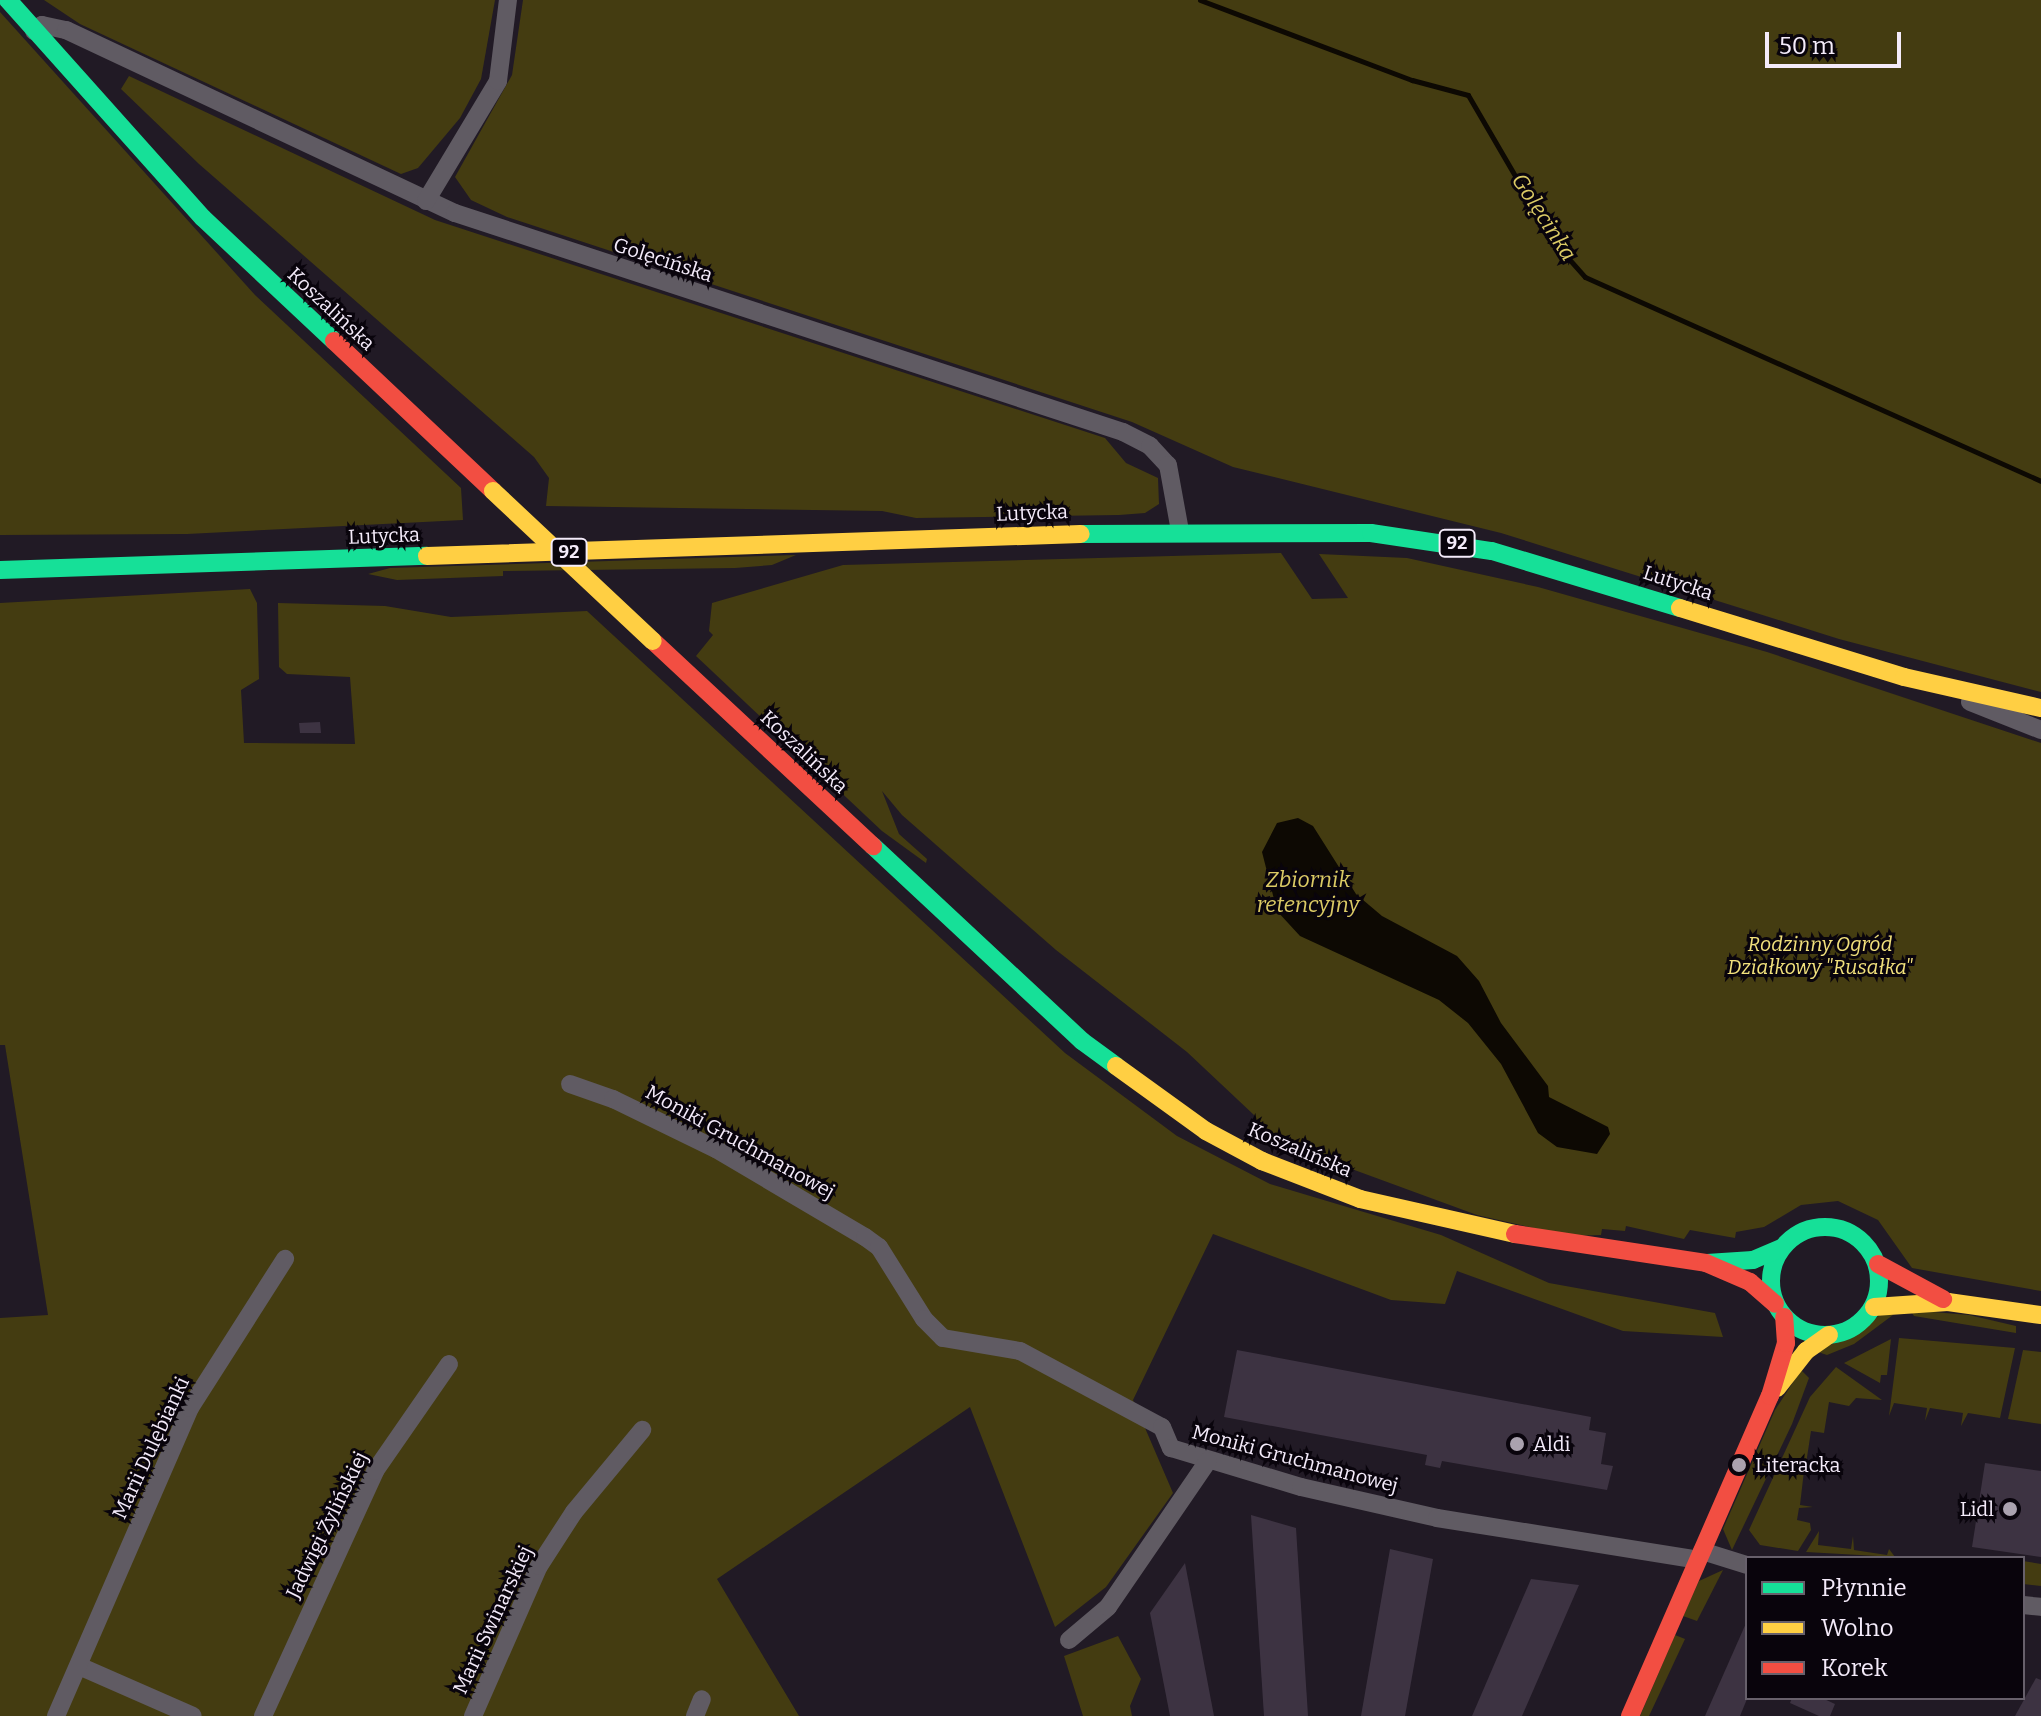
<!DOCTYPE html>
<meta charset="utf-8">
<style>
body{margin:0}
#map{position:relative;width:2041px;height:1716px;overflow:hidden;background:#211a25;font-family:Bitter,serif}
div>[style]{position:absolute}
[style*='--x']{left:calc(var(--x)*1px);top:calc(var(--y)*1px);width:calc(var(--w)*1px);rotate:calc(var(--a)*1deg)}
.green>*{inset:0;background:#443c11}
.water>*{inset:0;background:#0d0903}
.stream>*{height:5px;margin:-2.5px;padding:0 2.5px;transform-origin:2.5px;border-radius:2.5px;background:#0d0903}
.building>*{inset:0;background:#3d3342}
.street>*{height:18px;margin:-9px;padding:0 9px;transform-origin:9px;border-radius:9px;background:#605b63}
.fast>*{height:18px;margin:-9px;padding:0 9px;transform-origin:9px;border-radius:9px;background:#16e098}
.fast>.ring{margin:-9px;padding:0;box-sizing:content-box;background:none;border:18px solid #16e098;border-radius:50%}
.slow>*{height:18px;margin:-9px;padding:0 9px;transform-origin:9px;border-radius:9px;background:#ffcf43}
.jam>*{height:18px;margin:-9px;padding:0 9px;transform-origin:9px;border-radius:9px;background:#f24e42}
.slow-bridge>*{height:18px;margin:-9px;padding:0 9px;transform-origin:9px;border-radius:9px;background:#ffcf43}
.dots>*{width:22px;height:22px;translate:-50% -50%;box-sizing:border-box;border:4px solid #09040c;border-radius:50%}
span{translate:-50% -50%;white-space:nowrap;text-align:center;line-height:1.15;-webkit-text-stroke:6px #09040c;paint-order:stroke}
.shield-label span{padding:2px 6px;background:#09040c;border:2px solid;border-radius:6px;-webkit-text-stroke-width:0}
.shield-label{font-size:18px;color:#f4ebfa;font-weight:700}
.street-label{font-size:20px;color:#f4ebfa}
.park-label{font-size:20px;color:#f3e27d;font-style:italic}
.poi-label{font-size:20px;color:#f4ebfa}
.left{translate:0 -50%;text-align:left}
.right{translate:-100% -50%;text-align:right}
.water-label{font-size:22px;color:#dbca65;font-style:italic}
.legend{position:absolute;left:1745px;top:1556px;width:280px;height:144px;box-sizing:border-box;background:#09040c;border:2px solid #67606b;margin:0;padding:10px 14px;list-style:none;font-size:24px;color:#f4ebfa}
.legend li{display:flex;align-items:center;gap:16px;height:40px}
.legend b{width:40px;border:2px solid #67606b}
.scale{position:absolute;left:1765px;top:32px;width:136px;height:36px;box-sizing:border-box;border:4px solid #f4ebfa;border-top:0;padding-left:10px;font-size:24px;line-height:28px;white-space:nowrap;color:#f4ebfa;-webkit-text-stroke:6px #09040c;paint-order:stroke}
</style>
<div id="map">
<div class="green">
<div style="clip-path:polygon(44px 0,495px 0,481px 79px,460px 118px,418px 168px,401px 174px,80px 24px)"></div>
<div style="clip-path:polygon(523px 0,2041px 0,2041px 692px,1839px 639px,1501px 533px,1233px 467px,1132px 422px,507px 217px,471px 200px,455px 177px,512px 75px)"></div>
<div style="clip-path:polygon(0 12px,255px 295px,461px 488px,463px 520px,187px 534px,0 535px)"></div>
<div style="clip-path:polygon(129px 76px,435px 220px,1105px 438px,1126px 463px,1158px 478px,1159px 504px,1145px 513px,1119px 515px,916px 518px,882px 511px,546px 506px,549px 478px,534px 457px,199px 164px,121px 89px)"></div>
<div style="clip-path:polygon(1281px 553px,1312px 599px,1348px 598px,1319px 554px,1407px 558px,1538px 587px,1767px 652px,2041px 743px,2041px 1291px,1912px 1268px,1878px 1220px,1838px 1201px,1801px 1205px,1764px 1227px,1736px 1232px,1735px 1238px,1690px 1230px,1684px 1239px,1626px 1226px,1625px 1231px,1602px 1229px,1601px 1235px,1569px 1236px,1477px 1215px,1262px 1136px,1254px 1115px,1187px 1052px,1056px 950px,902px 815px,882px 791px,899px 834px,927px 859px,926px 863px,882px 831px,696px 656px,713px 635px,709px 631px,712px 603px,843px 565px)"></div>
<div style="clip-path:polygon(796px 555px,772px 565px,735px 568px,503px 571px,503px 576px,397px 580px,368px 574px,390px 568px)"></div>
<div style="clip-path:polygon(250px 589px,257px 603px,259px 679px,241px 690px,244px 743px,355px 744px,350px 677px,287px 674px,279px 667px,278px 603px,385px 606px,451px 617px,587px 611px,1065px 1053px,1177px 1136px,1270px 1184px,1441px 1235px,1549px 1283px,1715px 1313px,1723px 1337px,1623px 1331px,1457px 1271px,1445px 1304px,1391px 1300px,1213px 1234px,1133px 1400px,1173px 1493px,1106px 1587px,1055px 1627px,970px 1407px,717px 1579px,799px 1716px,0 1716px,0 1318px,48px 1315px,5px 1045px,0 1045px,0 603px)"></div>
<div style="clip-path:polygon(1910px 1310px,1969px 1315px,2016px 1326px,2016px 1333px,1914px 1316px)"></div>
<div style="clip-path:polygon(1880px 1315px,1893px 1315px,1854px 1344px,1827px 1355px,1815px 1351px,1854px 1335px)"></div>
<div style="clip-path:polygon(1899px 1338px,2015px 1348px,2000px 1418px,1968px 1413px,1961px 1426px,1963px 1413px,1930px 1408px,1925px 1421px,1927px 1408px,1894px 1403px,1889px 1416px)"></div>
<div style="clip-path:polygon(1891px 1339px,1887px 1375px,1881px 1375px,1880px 1383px,1844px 1363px)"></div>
<div style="clip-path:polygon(2023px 1350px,2041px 1352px,2041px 1424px,2008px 1419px)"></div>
<div style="clip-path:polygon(1836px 1367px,1882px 1400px,1856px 1398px,1849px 1406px,1829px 1402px,1824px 1433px,1811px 1431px,1806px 1464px,1819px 1467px,1818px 1473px,1804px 1471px,1800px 1505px,1813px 1507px,1799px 1508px,1797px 1520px,1810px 1523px,1811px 1530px,1798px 1551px,1760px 1545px,1749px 1530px,1810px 1397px)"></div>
<div style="clip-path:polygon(1801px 1370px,1809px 1378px,1792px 1424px,1732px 1550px,1723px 1529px,1775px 1410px)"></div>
<div style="clip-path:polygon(1819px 1531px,1818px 1545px,1851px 1549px,1853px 1536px,1854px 1550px,1887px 1555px,1889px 1549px,1895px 1557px,1806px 1552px)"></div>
<div style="clip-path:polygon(2023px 1561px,2041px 1564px,2041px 1586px,2023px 1584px)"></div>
<div style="clip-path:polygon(1723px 1570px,1697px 1621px,1683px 1616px,1699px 1581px)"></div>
<div style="clip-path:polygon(1675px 1635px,1685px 1639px,1649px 1716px,1640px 1716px)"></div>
<div style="clip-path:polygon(1118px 1636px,1141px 1679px,1130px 1706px,1132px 1716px,1083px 1716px,1064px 1656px)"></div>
</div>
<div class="water">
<div style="clip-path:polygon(1298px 818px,1313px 826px,1356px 894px,1382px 916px,1457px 956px,1479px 981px,1501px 1023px,1548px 1086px,1549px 1097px,1608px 1127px,1610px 1134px,1597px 1154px,1557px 1147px,1538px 1133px,1501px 1064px,1468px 1023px,1439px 1000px,1300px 936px,1277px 911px,1262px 852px,1277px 823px)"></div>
</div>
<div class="stream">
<div style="--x:1200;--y:0;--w:227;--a:20.7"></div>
<div style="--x:1412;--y:80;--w:58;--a:15"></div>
<div style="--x:1468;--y:95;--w:169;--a:59.8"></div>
<div style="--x:1553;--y:241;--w:48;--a:48.4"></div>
<div style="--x:1585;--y:277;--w:500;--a:24.1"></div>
</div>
<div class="building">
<div style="clip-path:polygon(320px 722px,321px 733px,300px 733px,299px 723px)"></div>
<div style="clip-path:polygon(1237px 1350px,1591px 1417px,1589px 1430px,1606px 1433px,1601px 1464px,1613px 1466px,1607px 1490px,1442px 1461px,1440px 1468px,1425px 1465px,1427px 1455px,1224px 1417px)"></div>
<div style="clip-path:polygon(1985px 1463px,2041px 1471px,2041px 1557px,1972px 1547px)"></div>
<div style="clip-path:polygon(1251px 1515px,1296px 1528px,1308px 1716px,1264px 1716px)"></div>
<div style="clip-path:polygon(1390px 1549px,1433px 1559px,1405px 1716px,1361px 1716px)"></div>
<div style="clip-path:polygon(1185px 1563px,1214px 1716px,1170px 1716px,1150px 1613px)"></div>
<div style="clip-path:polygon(1531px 1579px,1579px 1585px,1522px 1716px,1472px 1716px)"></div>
<div style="clip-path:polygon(1747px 1621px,1747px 1699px,1740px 1716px,1705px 1716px)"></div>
<div style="clip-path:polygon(2036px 1678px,2041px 1680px,2041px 1716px,2015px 1716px)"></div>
<div style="clip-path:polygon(1792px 1698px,1822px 1698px,1835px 1704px,1830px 1716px,1819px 1716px,1790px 1703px)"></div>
</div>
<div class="street">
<div style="--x:34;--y:31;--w:10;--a:-37"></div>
<div style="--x:42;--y:25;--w:25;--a:12"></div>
<div style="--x:66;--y:30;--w:430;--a:25.2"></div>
<div style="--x:455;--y:213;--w:703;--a:18.15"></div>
<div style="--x:1123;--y:432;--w:30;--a:27"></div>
<div style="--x:1150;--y:446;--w:26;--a:47"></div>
<div style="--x:1168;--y:465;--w:67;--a:79.7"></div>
<div style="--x:426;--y:201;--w:140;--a:-59"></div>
<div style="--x:498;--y:81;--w:82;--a:-83"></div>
<div style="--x:1970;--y:702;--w:76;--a:21.5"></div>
<div style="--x:570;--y:1084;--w:46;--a:19.2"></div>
<div style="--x:613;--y:1099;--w:114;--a:25.9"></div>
<div style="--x:716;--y:1149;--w:173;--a:30.6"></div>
<div style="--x:865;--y:1237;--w:17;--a:36"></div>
<div style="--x:879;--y:1247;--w:85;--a:58"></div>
<div style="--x:924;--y:1319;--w:27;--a:45"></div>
<div style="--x:943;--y:1338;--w:78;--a:9.6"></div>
<div style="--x:1020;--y:1351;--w:161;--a:28.2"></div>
<div style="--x:1162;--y:1427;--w:23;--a:67"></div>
<div style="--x:1171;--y:1448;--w:136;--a:16.7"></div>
<div style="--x:1301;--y:1487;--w:139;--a:12.8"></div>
<div style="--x:1437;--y:1518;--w:264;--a:9.1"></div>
<div style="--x:1702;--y:1551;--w:47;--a:17.3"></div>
<div style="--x:2023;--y:1605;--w:18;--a:6"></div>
<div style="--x:1069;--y:1640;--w:51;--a:-40.2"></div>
<div style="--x:1108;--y:1607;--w:177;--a:-55.6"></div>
<div style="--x:79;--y:1666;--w:124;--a:23.7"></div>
<div style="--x:56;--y:1716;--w:336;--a:-66.5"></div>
<div style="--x:190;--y:1408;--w:177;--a:-57.5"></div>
<div style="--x:263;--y:1716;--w:269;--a:-65.4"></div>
<div style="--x:375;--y:1471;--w:130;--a:-55.3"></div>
<div style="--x:473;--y:1716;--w:164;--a:-66.3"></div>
<div style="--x:539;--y:1566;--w:64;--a:-57.1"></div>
<div style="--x:574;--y:1512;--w:107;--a:-50.3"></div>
<div style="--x:695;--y:1716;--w:18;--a:-68"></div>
</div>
<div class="fast">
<div style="--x:8;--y:0;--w:292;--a:48.2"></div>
<div style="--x:203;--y:218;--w:180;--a:43.2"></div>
<div style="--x:1081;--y:534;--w:290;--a:-0.2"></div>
<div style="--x:1371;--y:533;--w:122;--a:8.5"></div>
<div style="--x:1492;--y:551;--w:196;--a:16.9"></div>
<div style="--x:0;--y:570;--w:427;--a:-1.9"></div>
<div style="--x:873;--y:846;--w:286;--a:43"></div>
<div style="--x:1082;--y:1041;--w:42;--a:36.3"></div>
<div class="ring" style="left:1771px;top:1227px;width:90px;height:90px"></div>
<div style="--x:1707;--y:1263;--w:46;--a:-3.7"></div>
<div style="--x:1753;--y:1260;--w:30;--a:-23"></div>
</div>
<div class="slow">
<div style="--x:427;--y:556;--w:654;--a:-1.93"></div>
<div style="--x:1680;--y:608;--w:234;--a:17.1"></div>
<div style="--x:1904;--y:677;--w:140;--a:12.8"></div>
<div style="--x:1116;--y:1066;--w:111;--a:35.8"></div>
<div style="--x:1206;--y:1131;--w:64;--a:28.2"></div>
<div style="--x:1262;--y:1161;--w:105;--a:21.2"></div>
<div style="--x:1360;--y:1199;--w:159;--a:12.7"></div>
<div style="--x:1874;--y:1307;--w:74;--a:-3.9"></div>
<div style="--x:1948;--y:1302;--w:94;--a:8"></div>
<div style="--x:1777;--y:1388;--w:47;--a:-51.9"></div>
<div style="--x:1806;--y:1351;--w:28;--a:-35"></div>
</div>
<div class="jam">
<div style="--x:334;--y:341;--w:219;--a:43.3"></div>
<div style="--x:653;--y:641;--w:301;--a:43"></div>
<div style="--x:1515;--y:1234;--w:193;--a:8.6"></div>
<div style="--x:1706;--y:1263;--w:48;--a:23.4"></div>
<div style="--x:1750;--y:1282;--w:33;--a:41"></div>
<div style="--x:1878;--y:1264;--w:74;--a:28.3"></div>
<div style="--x:1630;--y:1716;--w:349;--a:-66.4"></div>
<div style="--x:1770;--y:1396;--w:55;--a:-73.2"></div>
<div style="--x:1786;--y:1343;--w:26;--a:-94"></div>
</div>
<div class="slow-bridge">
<div style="--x:493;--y:491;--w:219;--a:43.2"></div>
</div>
<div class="dots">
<div style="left:1517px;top:1444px;background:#aaa2af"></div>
<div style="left:1739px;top:1465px;background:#aaa2af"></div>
<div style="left:2010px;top:1509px;background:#aaa2af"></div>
</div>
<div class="shield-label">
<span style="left:1457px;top:543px">92</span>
<span style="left:569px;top:552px">92</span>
</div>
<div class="street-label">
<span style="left:663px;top:260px;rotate:18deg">Golęcińska</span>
<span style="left:331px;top:309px;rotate:43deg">Koszalińska</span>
<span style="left:1032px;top:513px;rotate:-2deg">Lutycka</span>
<span style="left:384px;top:536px;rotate:-2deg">Lutycka</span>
<span style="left:1678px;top:583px;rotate:18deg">Lutycka</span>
<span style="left:804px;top:752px;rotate:43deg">Koszalińska</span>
<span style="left:740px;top:1142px;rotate:29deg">Moniki Gruchmanowej</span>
<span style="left:1300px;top:1150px;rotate:23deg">Koszalińska</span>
<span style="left:151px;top:1448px;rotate:-65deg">Marii Dulębianki</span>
<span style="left:1295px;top:1459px;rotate:15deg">Moniki Gruchmanowej</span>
<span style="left:327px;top:1525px;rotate:-64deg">Jadwigi Żylińskiej</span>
<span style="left:493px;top:1620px;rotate:-65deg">Marii Swinarskiej</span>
</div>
<div class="park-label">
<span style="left:1820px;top:956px">Rodzinny Ogród<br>Działkowy "Rusałka"</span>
</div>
<div class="poi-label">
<span class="left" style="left:1533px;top:1444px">Aldi</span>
<span class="left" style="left:1755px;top:1465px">Literacka</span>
<span class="right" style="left:1994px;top:1509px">Lidl</span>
</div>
<div class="water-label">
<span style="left:1544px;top:217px;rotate:57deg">Golęcinka</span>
<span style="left:1308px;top:892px">Zbiornik<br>retencyjny</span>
</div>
<ul class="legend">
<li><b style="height:10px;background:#16e098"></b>Płynnie</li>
<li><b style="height:10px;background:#ffcf43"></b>Wolno</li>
<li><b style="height:10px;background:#f24e42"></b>Korek</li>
</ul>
<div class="scale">50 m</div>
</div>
